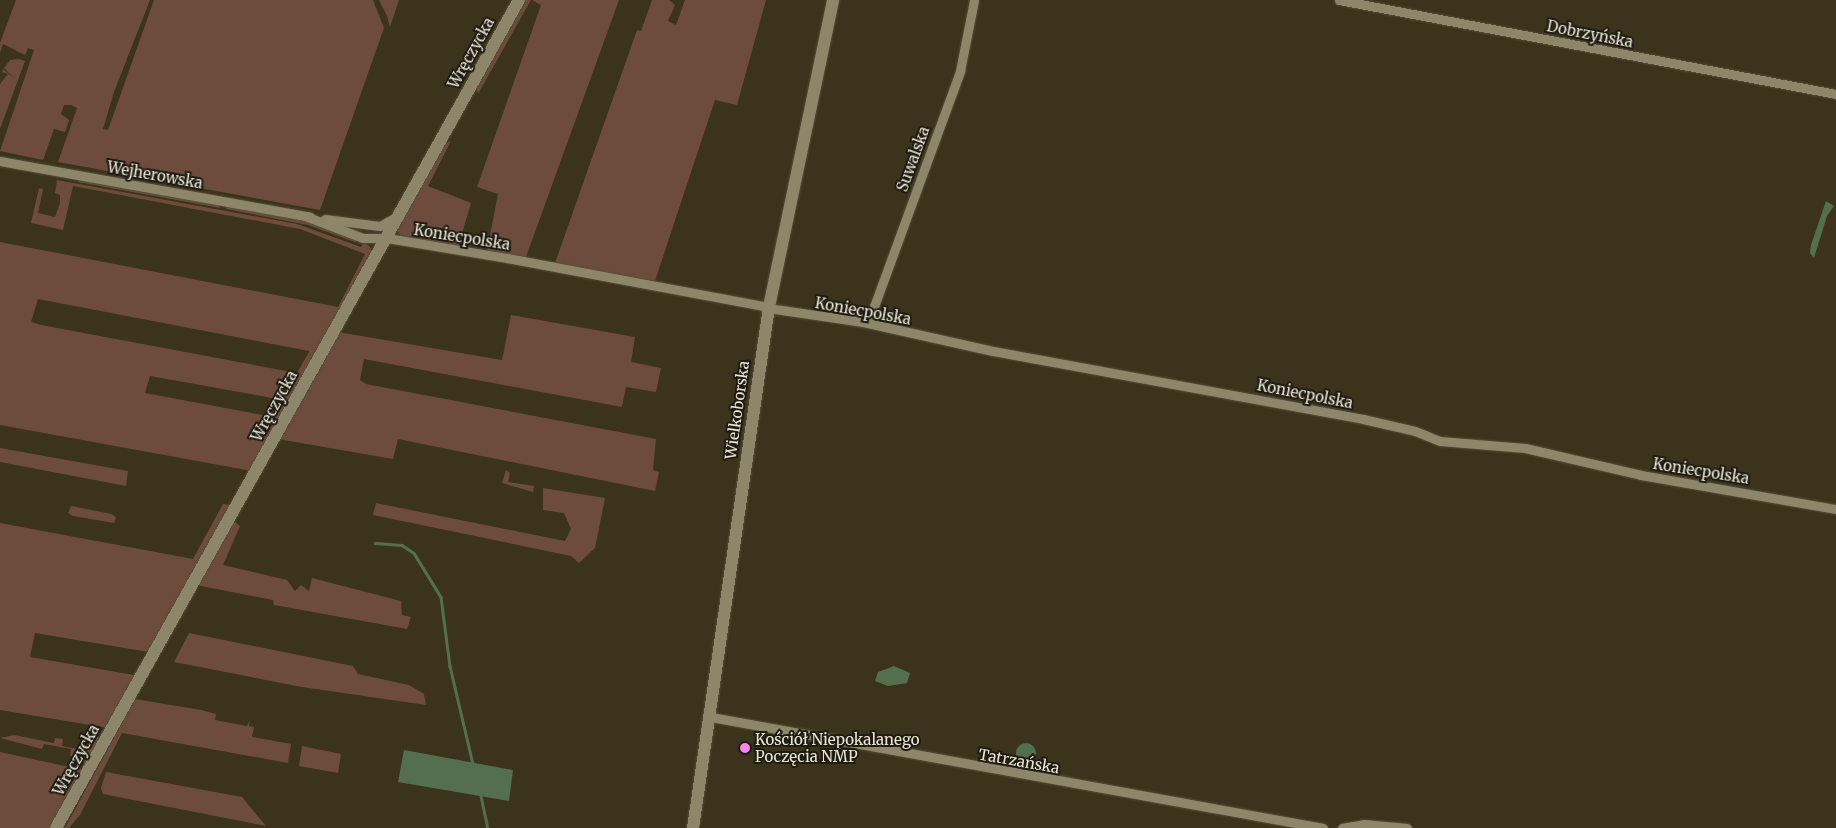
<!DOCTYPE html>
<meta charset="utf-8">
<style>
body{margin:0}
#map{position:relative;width:1836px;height:828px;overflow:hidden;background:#3b331b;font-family:Merriweather,serif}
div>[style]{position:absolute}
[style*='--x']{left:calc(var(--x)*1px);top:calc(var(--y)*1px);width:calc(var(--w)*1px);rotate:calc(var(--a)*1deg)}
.green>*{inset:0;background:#6d4c3d}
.water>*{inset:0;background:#546f4e}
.round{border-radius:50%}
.stream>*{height:2.5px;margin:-1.25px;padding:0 1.25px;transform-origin:1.25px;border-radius:1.25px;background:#546f4e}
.roads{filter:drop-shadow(0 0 1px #56503a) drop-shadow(0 0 1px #56503a)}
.street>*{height:9px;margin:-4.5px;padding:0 4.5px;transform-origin:4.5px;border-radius:4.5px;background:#8e866b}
.secondary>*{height:12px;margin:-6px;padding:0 6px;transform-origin:6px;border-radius:6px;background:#8e866b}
.dots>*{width:14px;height:14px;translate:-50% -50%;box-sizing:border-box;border:2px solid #1f1b11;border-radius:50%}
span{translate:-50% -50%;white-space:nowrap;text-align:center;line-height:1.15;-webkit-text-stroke:4px #1f1b11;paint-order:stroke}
.street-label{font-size:15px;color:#eae5d7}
.poi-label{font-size:15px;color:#eae5d7}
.left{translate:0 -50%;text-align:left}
</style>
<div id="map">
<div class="green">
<div style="clip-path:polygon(16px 0,150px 0,114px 92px,103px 129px,108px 130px,154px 0,373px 0,384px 28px,320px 210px,58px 162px,77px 108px,71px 105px,64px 105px,61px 114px,69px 120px,65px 132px,54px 129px,43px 160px,0 151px,34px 50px,28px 48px,25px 55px,3px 44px,0 53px,0 43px)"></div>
<div style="clip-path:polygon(379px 0,399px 0,390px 27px,387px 16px)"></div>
<div style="clip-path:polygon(526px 0,531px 0,478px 94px,476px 87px)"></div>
<div style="clip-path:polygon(532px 0,619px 0,526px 257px,487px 251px,498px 194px,477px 187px,541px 5px)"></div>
<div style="clip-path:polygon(652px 0,669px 0,675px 5px,668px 21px,676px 25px,685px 0,766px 0,737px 105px,715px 100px,655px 281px,555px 263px,637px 30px,641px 31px)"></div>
<div style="clip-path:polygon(19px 59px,25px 61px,0 129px,0 84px,8px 74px,2px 72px,3px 69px,16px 80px,4px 68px,10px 60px)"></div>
<div style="clip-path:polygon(451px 141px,428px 186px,471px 203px,458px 247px,400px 236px,397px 230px,444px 144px)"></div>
<div style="clip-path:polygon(80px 179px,219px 205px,220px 208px,78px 182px)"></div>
<div style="clip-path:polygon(evenodd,57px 180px,297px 224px,361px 247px,364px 242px,370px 247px,372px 252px,252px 471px,0 425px,0 242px,338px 307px,365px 254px,300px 229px,73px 186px,63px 230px,31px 223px,39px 188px,43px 189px,38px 213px,55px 217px,60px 203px,60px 195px,55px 193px,57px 180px,38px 299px,309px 351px,309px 352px,297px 373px,41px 325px,31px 322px,38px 299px,57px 180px,150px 376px,272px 398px,268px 416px,145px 393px,150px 376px)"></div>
<div style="clip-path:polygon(227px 206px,310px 222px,359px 240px,355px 242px,308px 225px,226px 209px)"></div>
<div style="clip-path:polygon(511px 315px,635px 337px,631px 362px,661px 368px,656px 392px,626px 387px,622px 407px,364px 359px,360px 380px,366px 384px,656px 439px,653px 470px,659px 472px,655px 491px,398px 439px,393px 459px,278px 439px,338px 332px,502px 360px)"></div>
<div style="clip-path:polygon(0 448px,128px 471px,126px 486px,0 462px)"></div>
<div style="clip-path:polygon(506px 470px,510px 473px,508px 482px,534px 486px,533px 492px,502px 483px)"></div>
<div style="clip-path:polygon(543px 488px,605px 498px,595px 548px,579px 563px,571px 556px,373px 515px,376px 503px,565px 541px,571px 529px,564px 513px,543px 510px)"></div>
<div style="clip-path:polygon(223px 504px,232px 505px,149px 652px,35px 633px,30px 657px,134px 675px,144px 657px,108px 728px,0 710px,0 523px,193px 559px)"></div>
<div style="clip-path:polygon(71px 506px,112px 514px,116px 518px,114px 523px,73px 516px,68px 513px)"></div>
<div style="clip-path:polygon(233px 520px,240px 526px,223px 565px,287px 580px,295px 591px,301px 585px,309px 591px,312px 578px,401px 601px,402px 615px,411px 617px,407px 629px,274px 605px,273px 600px,196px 585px)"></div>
<div style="clip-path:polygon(189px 633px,353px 666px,358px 674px,409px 685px,424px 694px,426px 705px,302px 687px,174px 662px)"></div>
<div style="clip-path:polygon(135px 699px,201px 710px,216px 714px,215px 720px,247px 726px,250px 720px,249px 726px,254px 727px,252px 737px,291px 744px,288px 763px,122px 733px,80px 815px,69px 828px,65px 828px)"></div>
<div style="clip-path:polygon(94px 734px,101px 740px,88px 764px,76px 760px,70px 755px,71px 749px,44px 744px,42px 749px,0 738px,14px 735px,54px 743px,55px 738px,63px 739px,62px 746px,83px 750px)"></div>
<div style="clip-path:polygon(302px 746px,341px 754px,338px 773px,299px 766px)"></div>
<div style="clip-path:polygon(0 752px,84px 770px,52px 828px,0 828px)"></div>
<div style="clip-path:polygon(106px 772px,242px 797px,266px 826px,103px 794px,101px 788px)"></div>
</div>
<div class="water">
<div style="clip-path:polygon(1826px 201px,1834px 206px,1827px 216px,1814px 258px,1810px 253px,1811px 245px)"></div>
<div style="clip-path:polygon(894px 666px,910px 673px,907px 683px,888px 686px,875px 681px,878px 672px)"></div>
<div class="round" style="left:1016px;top:743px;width:20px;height:20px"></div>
<div style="clip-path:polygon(404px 750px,513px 770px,509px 801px,398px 782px)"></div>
</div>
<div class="stream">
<div style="--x:375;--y:543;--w:27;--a:4"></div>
<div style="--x:402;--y:545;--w:14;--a:34"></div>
<div style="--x:414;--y:553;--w:52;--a:58.5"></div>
<div style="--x:441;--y:597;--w:70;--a:82.6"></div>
<div style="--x:450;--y:666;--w:101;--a:76.8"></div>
<div style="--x:481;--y:796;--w:33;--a:78"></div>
</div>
<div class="roads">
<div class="street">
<div style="--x:1339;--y:0;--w:506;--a:10.71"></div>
<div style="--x:0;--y:161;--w:315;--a:10.2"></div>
<div style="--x:305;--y:216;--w:62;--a:20.8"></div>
<div style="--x:363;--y:238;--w:24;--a:0"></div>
<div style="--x:387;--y:238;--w:122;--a:9.5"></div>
<div style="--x:507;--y:258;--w:267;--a:10.6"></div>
<div style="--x:325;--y:219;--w:55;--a:7.3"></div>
<div style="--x:380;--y:226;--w:18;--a:-29"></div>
<div style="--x:768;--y:308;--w:96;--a:8.4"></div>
<div style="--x:863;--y:322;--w:133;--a:12.6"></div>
<div style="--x:993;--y:351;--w:376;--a:10.4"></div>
<div style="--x:1363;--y:419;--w:53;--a:13"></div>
<div style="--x:1415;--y:431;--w:27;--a:22"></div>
<div style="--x:1440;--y:441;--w:85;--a:4.7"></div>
<div style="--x:1525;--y:448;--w:119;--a:13.1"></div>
<div style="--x:1641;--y:475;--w:198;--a:9.9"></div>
<div style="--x:863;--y:322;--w:13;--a:-48"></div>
<div style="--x:872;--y:312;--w:257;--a:-69.9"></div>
<div style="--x:960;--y:71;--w:72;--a:-78.8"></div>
<div style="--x:711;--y:717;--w:622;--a:10.28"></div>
<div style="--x:1342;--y:828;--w:22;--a:-10"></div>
<div style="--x:1364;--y:824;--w:43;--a:5.3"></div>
</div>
<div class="secondary">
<div style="--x:56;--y:828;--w:949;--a:-60.79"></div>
<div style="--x:693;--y:828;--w:527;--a:-81.7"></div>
<div style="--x:769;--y:307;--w:314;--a:-78.2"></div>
</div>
</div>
<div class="dots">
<div style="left:745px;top:748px;background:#fb86e5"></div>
</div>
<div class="street-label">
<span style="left:1590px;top:34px;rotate:11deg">Dobrzyńska</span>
<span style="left:471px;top:53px;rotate:-61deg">Wręczycka</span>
<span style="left:913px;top:159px;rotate:-70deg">Suwalska</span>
<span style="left:155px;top:175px;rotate:10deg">Wejherowska</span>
<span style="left:462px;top:237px;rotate:9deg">Koniecpolska</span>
<span style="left:863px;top:311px;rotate:10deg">Koniecpolska</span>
<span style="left:1305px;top:394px;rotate:11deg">Koniecpolska</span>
<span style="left:274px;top:406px;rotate:-61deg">Wręczycka</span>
<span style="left:737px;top:410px;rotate:-82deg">Wielkoborska</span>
<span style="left:1701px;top:471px;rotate:9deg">Koniecpolska</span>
<span style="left:76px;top:760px;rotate:-61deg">Wręczycka</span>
<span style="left:1019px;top:761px;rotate:10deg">Tatrzańska</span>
</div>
<div class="poi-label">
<span class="left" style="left:755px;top:748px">Kościół Niepokalanego<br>Poczęcia NMP</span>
</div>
</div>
